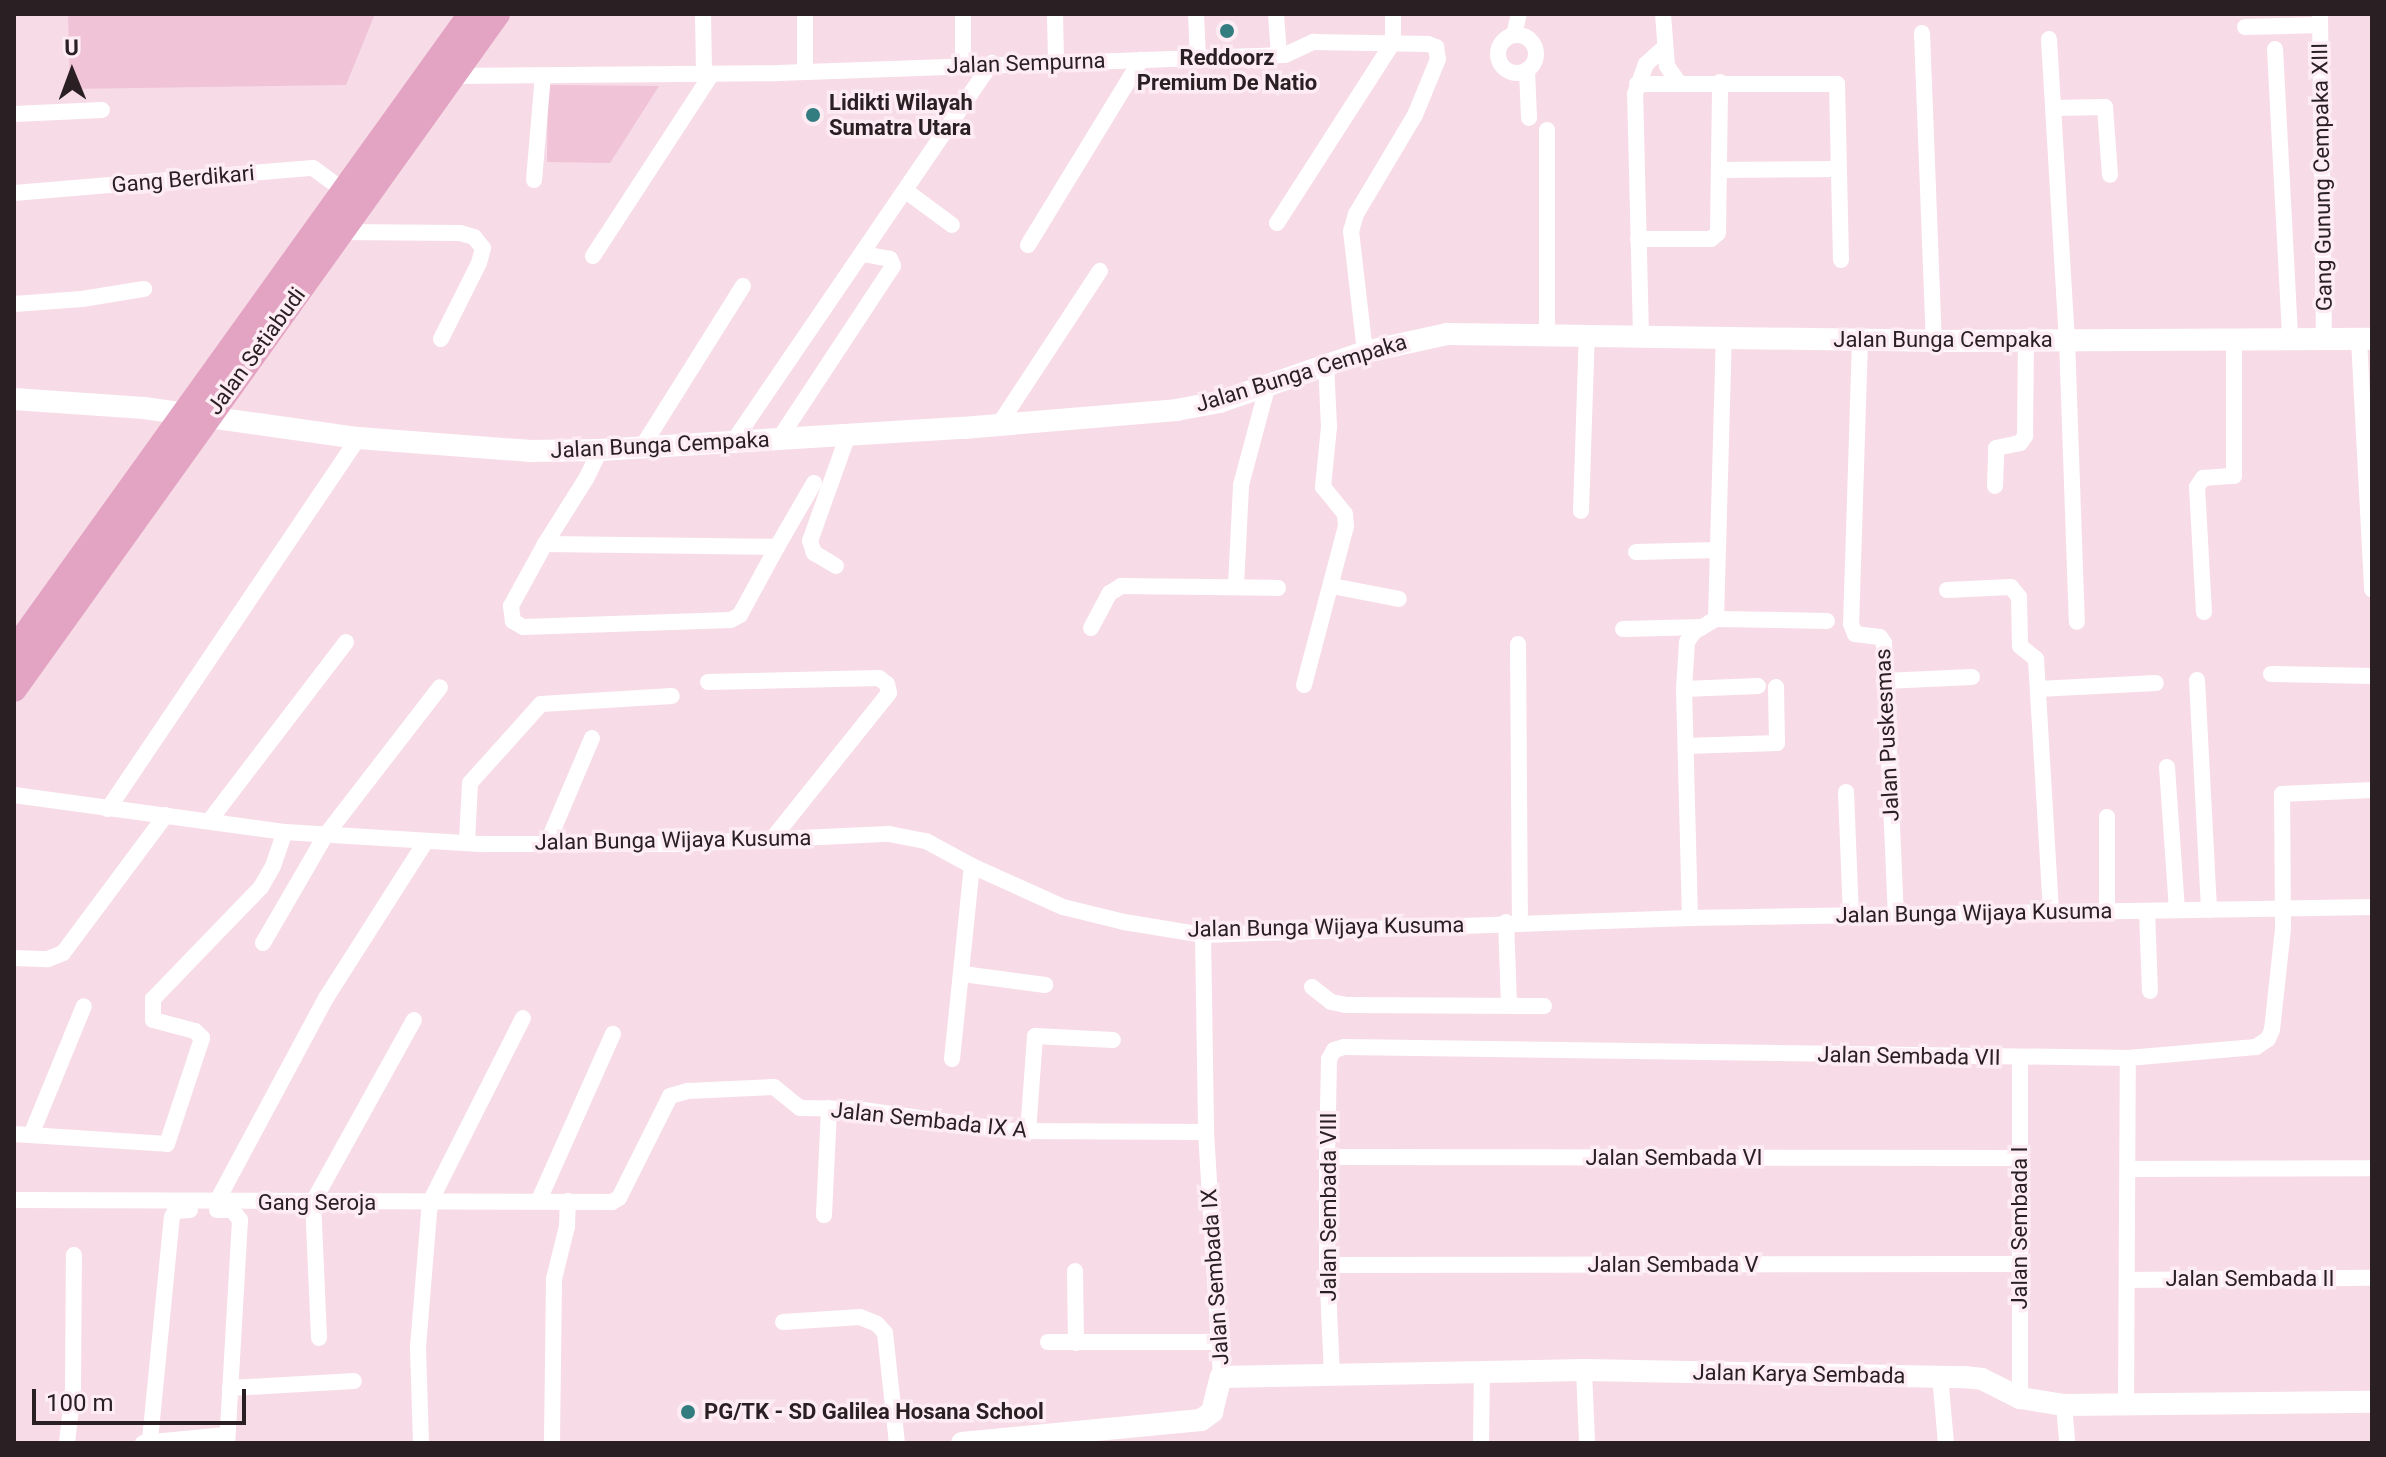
<!DOCTYPE html>
<style>
body{margin:0}
#map{position:relative;width:2386px;height:1457px;overflow:hidden;background:#f7dce7;font-family:Roboto,sans-serif}
div>[style]{position:absolute}
[style*='--x']{left:calc(var(--x)*1px);top:calc(var(--y)*1px);width:calc(var(--w)*1px);rotate:calc(var(--a)*1deg)}
.green>*{inset:0;background:#f0c3d7}
.street>*{height:16px;margin:-8px;padding:0 8px;transform-origin:8px;border-radius:8px;background:#fff}
.street>.ring{margin:-8px;padding:0;box-sizing:content-box;background:none;border:16px solid #fff;border-radius:50%}
.secondary>*{height:22px;margin:-11px;padding:0 11px;transform-origin:11px;border-radius:11px;background:#fff}
.primary>*{height:26px;margin:-13px;padding:0 13px;transform-origin:13px;border-radius:13px;background:#e3a4c3}
.dots>*{width:22px;height:22px;translate:-50% -50%;box-sizing:border-box;border:4px solid #fdecf3;border-radius:50%}
span{translate:-50% -50%;white-space:nowrap;text-align:center;line-height:1.15;-webkit-text-stroke:7px #fdecf3;paint-order:stroke}
.poi-label{font-size:22px;color:#2a2024;font-weight:700}
.left{translate:0 -50%;text-align:left}
.street-label{font-size:22px;color:#2a2024}
.frame{position:absolute;inset:0;border:16px solid #2a2024;pointer-events:none}
.north{position:absolute;left:32px;top:32px;width:80px;height:80px;-webkit-text-stroke:6px #fdecf3;paint-order:stroke;rotate:359deg;font-size:22px;font-weight:700;line-height:32px;text-align:center;color:#2a2024}
.north::after{content:'';display:block;margin:auto;width:28px;height:36px;background:#2a2024;clip-path:polygon(50% 0,100% 100%,50% 72%,0 100%)}
.scale{position:absolute;left:32px;top:1389px;width:214px;height:36px;box-sizing:border-box;border:4px solid #2a2024;border-top:0;padding-left:10px;font-size:24px;line-height:28px;white-space:nowrap;color:#2a2024;-webkit-text-stroke:6px #fdecf3;paint-order:stroke}
</style>
<div id="map">
<div class="green">
<div style="clip-path:polygon(68px 14px,375px 14px,346px 85px,70px 89px)"></div>
<div style="clip-path:polygon(548px 85px,659px 86px,610px 163px,547px 162px)"></div>
</div>
<div class="street">
<div style="--x:703;--y:14;--w:60;--a:89"></div>
<div style="--x:805;--y:14;--w:58;--a:90"></div>
<div style="--x:963;--y:14;--w:50;--a:90"></div>
<div style="--x:1055;--y:14;--w:48;--a:88.8"></div>
<div style="--x:1196;--y:14;--w:44;--a:87.4"></div>
<div style="--x:1276;--y:14;--w:41;--a:85.8"></div>
<div style="--x:1663;--y:14;--w:52;--a:85.6"></div>
<div style="--x:1667;--y:66;--w:19;--a:55"></div>
<div style="--x:2320;--y:14;--w:326;--a:89.3"></div>
<div style="--x:2245;--y:27;--w:75;--a:-1.5"></div>
<div style="--x:1922;--y:33;--w:308;--a:87.8"></div>
<div class="ring" style="left:1498px;top:35px;width:22px;height:22px"></div>
<div style="--x:1514;--y:35;--w:22;--a:-77"></div>
<div style="--x:2049;--y:39;--w:302;--a:86.6"></div>
<div style="--x:2067;--y:340;--w:282;--a:88"></div>
<div style="--x:2275;--y:49;--w:291;--a:87"></div>
<div style="--x:1527;--y:70;--w:48;--a:87.6"></div>
<div style="--x:450;--y:76;--w:328;--a:-0.5"></div>
<div style="--x:778;--y:73;--w:507;--a:-2.03"></div>
<div style="--x:1285;--y:55;--w:31;--a:-25"></div>
<div style="--x:1313;--y:42;--w:115;--a:1"></div>
<div style="--x:1428;--y:44;--w:9;--a:21"></div>
<div style="--x:1436;--y:47;--w:12;--a:81"></div>
<div style="--x:1438;--y:59;--w:61;--a:112.3"></div>
<div style="--x:1415;--y:115;--w:115;--a:120.8"></div>
<div style="--x:1356;--y:214;--w:18;--a:106"></div>
<div style="--x:1351;--y:231;--w:122;--a:83.4"></div>
<div style="--x:1637;--y:84;--w:200;--a:0"></div>
<div style="--x:1837;--y:84;--w:176;--a:88.7"></div>
<div style="--x:2054;--y:108;--w:51;--a:-1.1"></div>
<div style="--x:2105;--y:107;--w:68;--a:85.8"></div>
<div style="--x:14;--y:114;--w:88;--a:-2.6"></div>
<div style="--x:1547;--y:130;--w:203;--a:90"></div>
<div style="--x:1719;--y:170;--w:120;--a:-0.5"></div>
<div style="--x:534;--y:180;--w:104;--a:-85.1"></div>
<div style="--x:906;--y:191;--w:57;--a:36.5"></div>
<div style="--x:14;--y:193;--w:300;--a:-4.8"></div>
<div style="--x:313;--y:168;--w:39;--a:36"></div>
<div style="--x:1277;--y:223;--w:215;--a:-57.3"></div>
<div style="--x:1393;--y:42;--w:28;--a:-90"></div>
<div style="--x:341;--y:232;--w:119;--a:0.5"></div>
<div style="--x:460;--y:233;--w:15;--a:16"></div>
<div style="--x:474;--y:237;--w:14;--a:51"></div>
<div style="--x:483;--y:248;--w:16;--a:105"></div>
<div style="--x:479;--y:263;--w:85;--a:116.6"></div>
<div style="--x:1638;--y:239;--w:73;--a:0"></div>
<div style="--x:1711;--y:239;--w:9;--a:-41"></div>
<div style="--x:1718;--y:233;--w:151;--a:-89.2"></div>
<div style="--x:1028;--y:245;--w:217;--a:-58.6"></div>
<div style="--x:593;--y:256;--w:216;--a:-56.9"></div>
<div style="--x:14;--y:304;--w:68;--a:-4.2"></div>
<div style="--x:82;--y:299;--w:63;--a:-9.2"></div>
<div style="--x:1641;--y:335;--w:241;--a:-91.4"></div>
<div style="--x:1635;--y:94;--w:32;--a:-70"></div>
<div style="--x:1646;--y:64;--w:24;--a:-42"></div>
<div style="--x:2359;--y:339;--w:251;--a:87"></div>
<div style="--x:1860;--y:340;--w:284;--a:91.8"></div>
<div style="--x:1851;--y:624;--w:11;--a:68"></div>
<div style="--x:1855;--y:634;--w:25;--a:7"></div>
<div style="--x:1880;--y:637;--w:7;--a:56"></div>
<div style="--x:1884;--y:643;--w:271;--a:87.5"></div>
<div style="--x:1000;--y:423;--w:182;--a:-56.7"></div>
<div style="--x:779;--y:439;--w:207;--a:-56.6"></div>
<div style="--x:893;--y:266;--w:8;--a:-113"></div>
<div style="--x:890;--y:259;--w:26;--a:-169"></div>
<div style="--x:733;--y:442;--w:459;--a:-55.7"></div>
<div style="--x:642;--y:447;--w:190;--a:-57.9"></div>
<div style="--x:1995;--y:486;--w:38;--a:-88"></div>
<div style="--x:1996;--y:448;--w:25;--a:-12"></div>
<div style="--x:2020;--y:443;--w:9;--a:-54"></div>
<div style="--x:2025;--y:436;--w:95;--a:-89.4"></div>
<div style="--x:1581;--y:511;--w:177;--a:-88.1"></div>
<div style="--x:545;--y:544;--w:232;--a:0.7"></div>
<div style="--x:777;--y:547;--w:77;--a:118.6"></div>
<div style="--x:740;--y:615;--w:10;--a:151"></div>
<div style="--x:731;--y:620;--w:208;--a:178.1"></div>
<div style="--x:523;--y:627;--w:12;--a:-149"></div>
<div style="--x:513;--y:621;--w:15;--a:-98"></div>
<div style="--x:511;--y:606;--w:71;--a:-61.3"></div>
<div style="--x:545;--y:544;--w:77;--a:-57.8"></div>
<div style="--x:586;--y:479;--w:32;--a:-64"></div>
<div style="--x:777;--y:547;--w:74;--a:-60"></div>
<div style="--x:1636;--y:552;--w:81;--a:-1.4"></div>
<div style="--x:836;--y:566;--w:26;--a:-149"></div>
<div style="--x:814;--y:553;--w:13;--a:-108"></div>
<div style="--x:810;--y:541;--w:113;--a:-70.3"></div>
<div style="--x:1236;--y:585;--w:100;--a:-87.1"></div>
<div style="--x:1241;--y:485;--w:105;--a:-75"></div>
<div style="--x:1332;--y:586;--w:68;--a:11"></div>
<div style="--x:1947;--y:590;--w:64;--a:-2.7"></div>
<div style="--x:2011;--y:587;--w:13;--a:51"></div>
<div style="--x:2019;--y:597;--w:49;--a:88.8"></div>
<div style="--x:2020;--y:646;--w:21;--a:39"></div>
<div style="--x:2036;--y:659;--w:254;--a:86.6"></div>
<div style="--x:2204;--y:612;--w:125;--a:-93.2"></div>
<div style="--x:2197;--y:487;--w:11;--a:-56"></div>
<div style="--x:2203;--y:478;--w:31;--a:-4"></div>
<div style="--x:2234;--y:476;--w:135;--a:-90"></div>
<div style="--x:1716;--y:619;--w:111;--a:1"></div>
<div style="--x:1091;--y:628;--w:40;--a:-62"></div>
<div style="--x:1110;--y:593;--w:13;--a:-32"></div>
<div style="--x:1121;--y:586;--w:157;--a:0.7"></div>
<div style="--x:1623;--y:629;--w:79;--a:-1.5"></div>
<div style="--x:1518;--y:644;--w:278;--a:89.6"></div>
<div style="--x:2271;--y:674;--w:101;--a:1.1"></div>
<div style="--x:2197;--y:680;--w:230;--a:87"></div>
<div style="--x:1884;--y:681;--w:88;--a:-2.6"></div>
<div style="--x:708;--y:682;--w:171;--a:-1.3"></div>
<div style="--x:879;--y:678;--w:10;--a:37"></div>
<div style="--x:887;--y:684;--w:9;--a:77"></div>
<div style="--x:889;--y:693;--w:187;--a:128.7"></div>
<div style="--x:1304;--y:685;--w:164;--a:-75.2"></div>
<div style="--x:1346;--y:526;--w:12;--a:-95"></div>
<div style="--x:1345;--y:514;--w:35;--a:-129"></div>
<div style="--x:1323;--y:487;--w:60;--a:-84.3"></div>
<div style="--x:1329;--y:427;--w:63;--a:-92.7"></div>
<div style="--x:1684;--y:689;--w:74;--a:-2.3"></div>
<div style="--x:2038;--y:689;--w:118;--a:-2.9"></div>
<div style="--x:1686;--y:746;--w:91;--a:-1.9"></div>
<div style="--x:1777;--y:743;--w:56;--a:-91"></div>
<div style="--x:2167;--y:767;--w:143;--a:86"></div>
<div style="--x:1846;--y:792;--w:124;--a:87.7"></div>
<div style="--x:14;--y:795;--w:274;--a:7.8"></div>
<div style="--x:285;--y:832;--w:199;--a:3.5"></div>
<div style="--x:484;--y:844;--w:190;--a:0"></div>
<div style="--x:674;--y:844;--w:215;--a:-2.7"></div>
<div style="--x:889;--y:834;--w:38;--a:11"></div>
<div style="--x:926;--y:841;--w:52;--a:28.5"></div>
<div style="--x:972;--y:866;--w:100;--a:24.3"></div>
<div style="--x:1063;--y:907;--w:63;--a:13.8"></div>
<div style="--x:1124;--y:922;--w:80;--a:9.3"></div>
<div style="--x:1203;--y:935;--w:487;--a:-2"></div>
<div style="--x:1690;--y:918;--w:682;--a:-0.92"></div>
<div style="--x:108;--y:809;--w:447;--a:-56"></div>
<div style="--x:210;--y:820;--w:224;--a:-52.6"></div>
<div style="--x:467;--y:842;--w:59;--a:-87.1"></div>
<div style="--x:470;--y:783;--w:106;--a:-48.1"></div>
<div style="--x:541;--y:704;--w:131;--a:-3.5"></div>
<div style="--x:547;--y:844;--w:115;--a:-67"></div>
<div style="--x:2107;--y:910;--w:93;--a:-90"></div>
<div style="--x:2147;--y:911;--w:80;--a:87.9"></div>
<div style="--x:1690;--y:918;--w:229;--a:-91.5"></div>
<div style="--x:1684;--y:689;--w:47;--a:-86.3"></div>
<div style="--x:1687;--y:642;--w:12;--a:-55"></div>
<div style="--x:1694;--y:632;--w:26;--a:-31"></div>
<div style="--x:1716;--y:619;--w:283;--a:-88.4"></div>
<div style="--x:1506;--y:922;--w:82;--a:87.9"></div>
<div style="--x:1203;--y:935;--w:197;--a:89.1"></div>
<div style="--x:1206;--y:1132;--w:245;--a:86.5"></div>
<div style="--x:263;--y:943;--w:124;--a:-59.9"></div>
<div style="--x:325;--y:836;--w:188;--a:-52.3"></div>
<div style="--x:14;--y:958;--w:34;--a:2"></div>
<div style="--x:48;--y:959;--w:16;--a:-22"></div>
<div style="--x:63;--y:953;--w:172;--a:-53.3"></div>
<div style="--x:963;--y:974;--w:83;--a:7.6"></div>
<div style="--x:1312;--y:987;--w:24;--a:38"></div>
<div style="--x:1331;--y:1002;--w:15;--a:11"></div>
<div style="--x:1346;--y:1005;--w:198;--a:0.3"></div>
<div style="--x:952;--y:1059;--w:194;--a:-84.1"></div>
<div style="--x:1028;--y:1132;--w:96;--a:-85.8"></div>
<div style="--x:1035;--y:1036;--w:78;--a:2.9"></div>
<div style="--x:14;--y:1134;--w:153;--a:3.7"></div>
<div style="--x:167;--y:1144;--w:112;--a:-71.7"></div>
<div style="--x:202;--y:1038;--w:10;--a:-135"></div>
<div style="--x:195;--y:1031;--w:43;--a:-165.3"></div>
<div style="--x:153;--y:1020;--w:21;--a:-90"></div>
<div style="--x:153;--y:999;--w:156;--a:-46"></div>
<div style="--x:261;--y:887;--w:24;--a:-60"></div>
<div style="--x:273;--y:866;--w:36;--a:-71"></div>
<div style="--x:31;--y:1135;--w:139;--a:-67.7"></div>
<div style="--x:1327;--y:1157;--w:693;--a:0.08"></div>
<div style="--x:2128;--y:1169;--w:244;--a:-0.2"></div>
<div style="--x:14;--y:1200;--w:598;--a:0.19"></div>
<div style="--x:612;--y:1202;--w:8;--a:-30"></div>
<div style="--x:619;--y:1198;--w:114;--a:-63.4"></div>
<div style="--x:670;--y:1096;--w:19;--a:-16"></div>
<div style="--x:688;--y:1091;--w:86;--a:-2.7"></div>
<div style="--x:774;--y:1087;--w:33;--a:39"></div>
<div style="--x:800;--y:1108;--w:56;--a:1"></div>
<div style="--x:856;--y:1109;--w:159;--a:8"></div>
<div style="--x:1013;--y:1131;--w:193;--a:0.3"></div>
<div style="--x:539;--y:1200;--w:182;--a:-66"></div>
<div style="--x:216;--y:1203;--w:233;--a:-61.8"></div>
<div style="--x:326;--y:998;--w:186;--a:-57.5"></div>
<div style="--x:217;--y:1210;--w:15;--a:0"></div>
<div style="--x:232;--y:1210;--w:13;--a:51"></div>
<div style="--x:240;--y:1220;--w:223;--a:93.3"></div>
<div style="--x:824;--y:1215;--w:107;--a:-87.3"></div>
<div style="--x:1327;--y:1265;--w:693;--a:-0.08"></div>
<div style="--x:1075;--y:1271;--w:72;--a:89.2"></div>
<div style="--x:2127;--y:1280;--w:245;--a:-0.5"></div>
<div style="--x:783;--y:1322;--w:77;--a:-3.7"></div>
<div style="--x:860;--y:1317;--w:18;--a:22"></div>
<div style="--x:877;--y:1324;--w:12;--a:48"></div>
<div style="--x:885;--y:1333;--w:111;--a:83.8"></div>
<div style="--x:319;--y:1338;--w:136;--a:-92.5"></div>
<div style="--x:313;--y:1202;--w:208;--a:-61"></div>
<div style="--x:1048;--y:1342;--w:171;--a:0"></div>
<div style="--x:1584;--y:1370;--w:73;--a:87.6"></div>
<div style="--x:1332;--y:1375;--w:110;--a:-92.6"></div>
<div style="--x:1327;--y:1265;--w:108;--a:-90"></div>
<div style="--x:1327;--y:1157;--w:98;--a:-88.8"></div>
<div style="--x:1329;--y:1059;--w:10;--a:-61"></div>
<div style="--x:1334;--y:1050;--w:10;--a:-17"></div>
<div style="--x:1344;--y:1047;--w:784;--a:0.8"></div>
<div style="--x:2128;--y:1058;--w:128;--a:-4.9"></div>
<div style="--x:2256;--y:1047;--w:14;--a:-34"></div>
<div style="--x:2268;--y:1039;--w:10;--a:-66"></div>
<div style="--x:2272;--y:1030;--w:103;--a:-83.8"></div>
<div style="--x:2283;--y:928;--w:134;--a:-90.4"></div>
<div style="--x:2282;--y:794;--w:90;--a:-2.5"></div>
<div style="--x:1940;--y:1376;--w:67;--a:84.9"></div>
<div style="--x:230;--y:1388;--w:124;--a:-3.2"></div>
<div style="--x:2020;--y:1398;--w:341;--a:-90"></div>
<div style="--x:2064;--y:1405;--w:38;--a:85"></div>
<div style="--x:2126;--y:1405;--w:347;--a:-89.7"></div>
<div style="--x:150;--y:1440;--w:224;--a:-84.4"></div>
<div style="--x:172;--y:1217;--w:7;--a:-63"></div>
<div style="--x:175;--y:1211;--w:15;--a:-4"></div>
<div style="--x:67;--y:1443;--w:54;--a:-83.7"></div>
<div style="--x:73;--y:1389;--w:134;--a:-89.6"></div>
<div style="--x:143;--y:1443;--w:83;--a:-5.5"></div>
<div style="--x:421;--y:1443;--w:96;--a:-91.8"></div>
<div style="--x:418;--y:1347;--w:145;--a:-85.3"></div>
<div style="--x:430;--y:1202;--w:206;--a:-63.2"></div>
<div style="--x:552;--y:1443;--w:164;--a:-89.3"></div>
<div style="--x:554;--y:1279;--w:55;--a:-76.2"></div>
<div style="--x:567;--y:1226;--w:25;--a:-88"></div>
<div style="--x:1481;--y:1443;--w:71;--a:-89.2"></div>
</div>
<div class="secondary">
<div style="--x:14;--y:399;--w:130;--a:4"></div>
<div style="--x:144;--y:408;--w:216;--a:8"></div>
<div style="--x:358;--y:438;--w:171;--a:4.3"></div>
<div style="--x:529;--y:451;--w:71;--a:-0.8"></div>
<div style="--x:600;--y:450;--w:364;--a:-3.5"></div>
<div style="--x:963;--y:428;--w:214;--a:-4.8"></div>
<div style="--x:1176;--y:410;--w:44;--a:-10.5"></div>
<div style="--x:1219;--y:402;--w:154;--a:-18.9"></div>
<div style="--x:1365;--y:352;--w:84;--a:-12.4"></div>
<div style="--x:1447;--y:334;--w:487;--a:0.8"></div>
<div style="--x:1934;--y:341;--w:438;--a:-0.3"></div>
<div style="--x:962;--y:1443;--w:240;--a:-5.5"></div>
<div style="--x:1201;--y:1420;--w:14;--a:-36"></div>
<div style="--x:1212;--y:1412;--w:36;--a:-76"></div>
<div style="--x:1221;--y:1377;--w:363;--a:-1.1"></div>
<div style="--x:1584;--y:1370;--w:380;--a:1.1"></div>
<div style="--x:1964;--y:1377;--w:18;--a:6"></div>
<div style="--x:1982;--y:1379;--w:42;--a:26.6"></div>
<div style="--x:2020;--y:1398;--w:45;--a:9"></div>
<div style="--x:2064;--y:1405;--w:308;--a:-0.6"></div>
</div>
<div class="primary">
<div style="--x:14;--y:651;--w:784;--a:-54.34"></div>
<div style="--x:14;--y:689;--w:830;--a:-54.41"></div>
</div>
<div class="dots">
<div style="left:1227px;top:31px;background:#337c80"></div>
<div style="left:813px;top:115px;background:#337c80"></div>
<div style="left:688px;top:1412px;background:#337c80"></div>
</div>
<div class="poi-label">
<span style="left:1227px;top:70px">Reddoorz<br>Premium De Natio</span>
<span class="left" style="left:829px;top:115px">Lidikti Wilayah<br>Sumatra Utara</span>
<span class="left" style="left:704px;top:1412px">PG/TK - SD Galilea Hosana School</span>
</div>
<div class="street-label">
<span style="left:1026px;top:63px;rotate:-2deg">Jalan Sempurna</span>
<span style="left:2322px;top:177px;rotate:-91deg">Gang Gunung Cempaka XIII</span>
<span style="left:183px;top:179px;rotate:-5deg">Gang Berdikari</span>
<span style="left:1943px;top:340px">Jalan Bunga Cempaka</span>
<span style="left:256px;top:351px;rotate:-54deg">Jalan Setiabudi</span>
<span style="left:1301px;top:373px;rotate:-17deg">Jalan Bunga Cempaka</span>
<span style="left:660px;top:445px;rotate:-3deg">Jalan Bunga Cempaka</span>
<span style="left:1887px;top:735px;rotate:-93deg">Jalan Puskesmas</span>
<span style="left:673px;top:840px;rotate:-1deg">Jalan Bunga Wijaya Kusuma</span>
<span style="left:1974px;top:913px;rotate:-1deg">Jalan Bunga Wijaya Kusuma</span>
<span style="left:1326px;top:927px;rotate:-1deg">Jalan Bunga Wijaya Kusuma</span>
<span style="left:1909px;top:1056px;rotate:1deg">Jalan Sembada VII</span>
<span style="left:929px;top:1120px;rotate:6deg">Jalan Sembada IX A</span>
<span style="left:1674px;top:1158px">Jalan Sembada VI</span>
<span style="left:317px;top:1203px">Gang Seroja</span>
<span style="left:1329px;top:1207px;rotate:-90deg">Jalan Sembada VIII</span>
<span style="left:2020px;top:1228px;rotate:-90deg">Jalan Sembada I</span>
<span style="left:1673px;top:1265px">Jalan Sembada V</span>
<span style="left:1215px;top:1277px;rotate:-94deg">Jalan Sembada IX</span>
<span style="left:2250px;top:1279px">Jalan Sembada II</span>
<span style="left:1799px;top:1374px;rotate:1deg">Jalan Karya Sembada</span>
</div>
<div class="frame"></div>
<div class="north">U</div>
<div class="scale">100 m</div>
</div>
